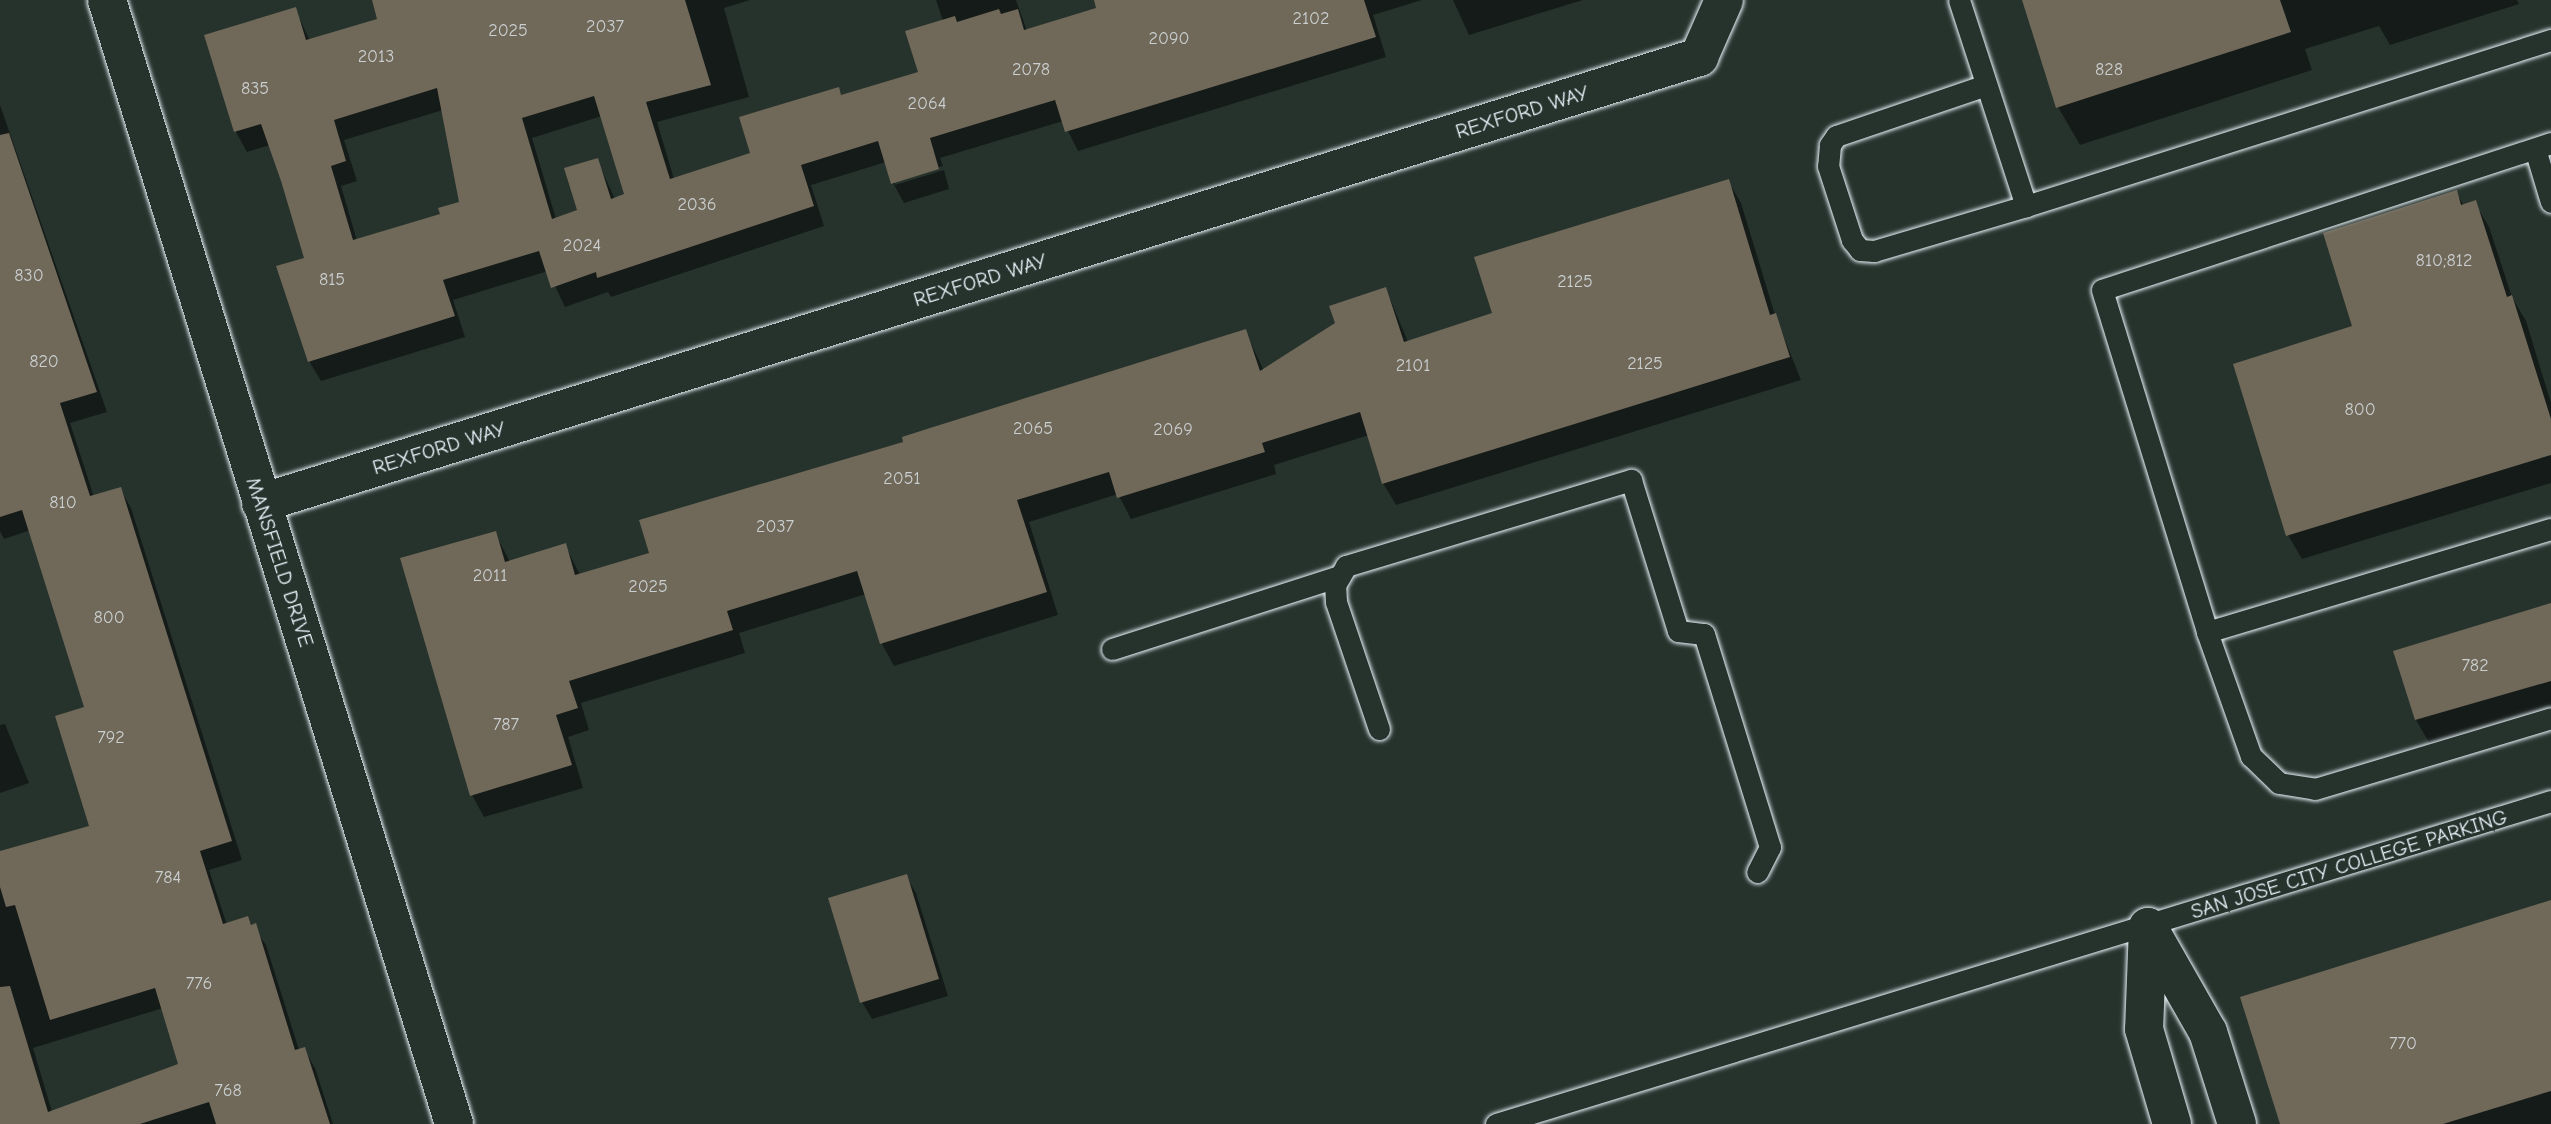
<!DOCTYPE html>
<style>
body{margin:0}
#map{position:relative;width:2551px;height:1124px;overflow:hidden;background:#26332d;font-family:"Comic Neue",sans-serif}
div>[style]{position:absolute}
[style*='--x']{left:calc(var(--x)*1px);top:calc(var(--y)*1px);width:calc(var(--w)*1px);rotate:calc(var(--a)*1deg)}
.shadow>*{inset:0;background:#0007}
.building>*{inset:0;background:#706858}
.roads{filter:drop-shadow(0 0 2px #e8f1f8) drop-shadow(0 0 2px #e8f1f8)}
.lane>*{height:21px;margin:-10.5px;padding:0 10.5px;transform-origin:10.5px;border-radius:10.5px;background:#26332d}
.street>*{height:38px;margin:-19px;padding:0 19px;transform-origin:19px;border-radius:19px;background:#26332d}
span{translate:-50% -50%;white-space:nowrap;text-align:center;line-height:1.15;-webkit-text-stroke:5px #26332d;paint-order:stroke}
.number-label{font-size:18px;color:#cacfd0}
.number-label span{-webkit-text-stroke-width:0}
.street-label{font-size:21px;color:#e8f1f8}
</style>
<div id="map">
<div class="shadow">
<div style="clip-path:polygon(evenodd,373px 0,750px 0,724px 8px,749px 97px,657px 122px,674px 179px,753px 154px,838px 89px,842px 97px,920px 73px,943px 21px,936px 0,1016px 0,1027px 31px,1098px 9px,1096px 0,1422px 0,1373px 15px,1386px 57px,1078px 151px,1063px 121px,940px 158px,943px 166px,895px 181px,895px 185px,944px 170px,949px 189px,904px 203px,893px 183px,886px 162px,811px 185px,824px 226px,611px 297px,608px 292px,565px 307px,548px 271px,453px 300px,465px 337px,321px 381px,309px 361px,306px 259px,270px 145px,247px 152px,236px 132px,206px 37px,295px 9px,310px 41px,380px 20px,373px 0,443px 110px,461px 203px,442px 215px,357px 241px,341px 186px,357px 181px,344px 140px,443px 110px,373px 0,602px 116px,626px 195px,615px 199px,597px 160px,579px 211px,556px 219px,532px 138px,602px 116px)"></div>
<div style="clip-path:polygon(1453px 0,1583px 0,1469px 35px)"></div>
<div style="clip-path:polygon(2024px 0,2517px 0,2519px 4px,2390px 45px,2379px 26px,2305px 49px,2312px 70px,2080px 145px,2058px 107px)"></div>
<div style="clip-path:polygon(evenodd,0 105px,107px 412px,70px 423px,94px 497px,120px 489px,131px 508px,242px 860px,209px 870px,227px 925px,247px 918px,266px 945px,299px 1050px,304px 1049px,315px 1068px,333px 1124px,0 1124px,0 853px,91px 827px,87px 708px,31px 530px,4px 539px,0 531px,0 105px,163px 1008px,180px 1065px,52px 1112px,33px 1048px,163px 1008px)"></div>
<div style="clip-path:polygon(1728px 181px,1741px 203px,1775px 315px,1801px 380px,1396px 505px,1383px 483px,1369px 435px,1274px 465px,1276px 474px,1131px 519px,1118px 494px,1029px 522px,1058px 615px,894px 666px,882px 644px,866px 594px,739px 633px,745px 653px,581px 703px,589px 730px,568px 737px,583px 788px,484px 817px,472px 795px,495px 533px,510px 562px,565px 545px,580px 575px,651px 554px,905px 443px,1245px 331px,1264px 371px,1386px 289px,1408px 342px,1494px 315px)"></div>
<div style="clip-path:polygon(2456px 192px,2464px 206px,2475px 203px,2489px 227px,2512px 297px,2526px 321px,2551px 403px,2551px 483px,2302px 559px,2288px 535px,2354px 328px)"></div>
<div style="clip-path:polygon(2551px 605px,2551px 707px,2430px 744px,2416px 720px,2396px 652px)"></div>
<div style="clip-path:polygon(5px 724px,29px 783px,0 793px,0 725px)"></div>
<div style="clip-path:polygon(906px 876px,916px 893px,948px 996px,872px 1019px,862px 1002px)"></div>
<div style="clip-path:polygon(2551px 902px,2551px 1124px,2281px 1124px)"></div>
</div>
<div class="building">
<div style="clip-path:polygon(evenodd,372px 0,685px 0,711px 85px,646px 102px,670px 179px,750px 153px,739px 117px,839px 87px,841px 95px,918px 72px,905px 31px,955px 16px,957px 22px,999px 9px,1001px 14px,1018px 9px,1024px 30px,1096px 8px,1094px 0,1364px 0,1376px 37px,1065px 132px,1055px 100px,930px 138px,939px 169px,891px 184px,878px 141px,801px 165px,814px 206px,597px 278px,596px 272px,551px 288px,539px 251px,443px 280px,455px 316px,308px 362px,276px 266px,304px 258px,281px 181px,261px 124px,234px 132px,204px 35px,296px 7px,306px 40px,377px 19px,372px 0,437px 88px,459px 202px,438px 208px,440px 214px,353px 240px,331px 166px,346px 161px,334px 120px,437px 88px,372px 0,594px 96px,624px 194px,611px 199px,598px 158px,564px 168px,577px 210px,552px 219px,522px 118px,594px 96px)"></div>
<div style="clip-path:polygon(2022px 0,2280px 0,2291px 32px,2056px 108px)"></div>
<div style="clip-path:polygon(9px 133px,97px 392px,60px 403px,90px 496px,121px 487px,232px 841px,200px 851px,223px 924px,248px 916px,251px 925px,256px 923px,295px 1050px,305px 1047px,330px 1124px,216px 1124px,209px 1102px,140px 1124px,0 1124px,0 987px,10px 986px,48px 1112px,178px 1064px,155px 988px,50px 1020px,15px 905px,6px 907px,0 887px,0 851px,89px 826px,55px 716px,84px 707px,22px 510px,0 517px,0 135px)"></div>
<div style="clip-path:polygon(1729px 179px,1770px 315px,1776px 313px,1790px 357px,1382px 484px,1360px 412px,1262px 443px,1265px 452px,1117px 498px,1109px 472px,1017px 500px,1047px 592px,880px 644px,857px 571px,727px 611px,733px 630px,569px 681px,578px 708px,556px 715px,572px 765px,470px 796px,400px 558px,496px 531px,505px 562px,566px 543px,575px 575px,649px 553px,639px 520px,903px 442px,902px 437px,930px 428px,1246px 329px,1260px 371px,1335px 323px,1329px 306px,1386px 287px,1404px 342px,1492px 313px,1474px 257px)"></div>
<div style="clip-path:polygon(2457px 190px,2461px 205px,2476px 200px,2507px 297px,2512px 295px,2551px 419px,2551px 455px,2286px 536px,2233px 364px,2352px 326px,2323px 233px)"></div>
<div style="clip-path:polygon(2551px 603px,2551px 681px,2415px 720px,2393px 651px)"></div>
<div style="clip-path:polygon(907px 874px,939px 979px,860px 1003px,828px 898px)"></div>
<div style="clip-path:polygon(2551px 900px,2551px 1091px,2443px 1124px,2280px 1124px,2240px 997px)"></div>
</div>
<div class="roads">
<div class="lane">
<div style="--x:1959;--y:0;--w:217;--a:72"></div>
<div style="--x:1986;--y:85;--w:158;--a:161.2"></div>
<div style="--x:1836;--y:136;--w:11;--a:124"></div>
<div style="--x:1830;--y:145;--w:21;--a:95"></div>
<div style="--x:1828;--y:166;--w:78;--a:72"></div>
<div style="--x:1852;--y:240;--w:13;--a:51"></div>
<div style="--x:1860;--y:250;--w:14;--a:4"></div>
<div style="--x:1874;--y:251;--w:159;--a:-16.5"></div>
<div style="--x:2026;--y:206;--w:551;--a:-17.55"></div>
<div style="--x:2551;--y:143;--w:472;--a:161.9"></div>
<div style="--x:2102;--y:290;--w:358;--a:72.9"></div>
<div style="--x:2207;--y:632;--w:132;--a:70.5"></div>
<div style="--x:2251;--y:756;--w:39;--a:44"></div>
<div style="--x:2279;--y:783;--w:36;--a:9"></div>
<div style="--x:2315;--y:789;--w:246;--a:-16.7"></div>
<div style="--x:2535;--y:149;--w:55;--a:73.2"></div>
<div style="--x:2207;--y:632;--w:359;--a:-16.7"></div>
<div style="--x:1112;--y:649;--w:239;--a:-17.8"></div>
<div style="--x:1379;--y:729;--w:134;--a:-108.7"></div>
<div style="--x:1336;--y:602;--w:17;--a:-93"></div>
<div style="--x:1335;--y:585;--w:22;--a:-60"></div>
<div style="--x:1346;--y:566;--w:298;--a:-16.8"></div>
<div style="--x:1631;--y:480;--w:158;--a:72.7"></div>
<div style="--x:1678;--y:631;--w:26;--a:7"></div>
<div style="--x:1704;--y:634;--w:223;--a:72.8"></div>
<div style="--x:1770;--y:847;--w:28;--a:117"></div>
<div style="--x:1496;--y:1124;--w:1103;--a:-17.02"></div>
</div>
<div class="street">
<div style="--x:107;--y:0;--w:1176;--a:72.84"></div>
<div style="--x:261;--y:503;--w:1506;--a:-17.23"></div>
<div style="--x:1699;--y:57;--w:62;--a:-66.3"></div>
<div style="--x:2148;--y:927;--w:121;--a:60.3"></div>
<div style="--x:2208;--y:1032;--w:96;--a:72.5"></div>
<div style="--x:2148;--y:927;--w:102;--a:92.2"></div>
<div style="--x:2144;--y:1029;--w:99;--a:73.6"></div>
</div>
</div>
<div class="number-label">
<span style="left:1311px;top:19px">2102</span>
<span style="left:605px;top:27px">2037</span>
<span style="left:508px;top:31px">2025</span>
<span style="left:1169px;top:39px">2090</span>
<span style="left:376px;top:57px">2013</span>
<span style="left:1031px;top:70px">2078</span>
<span style="left:2109px;top:70px">828</span>
<span style="left:255px;top:89px">835</span>
<span style="left:927px;top:104px">2064</span>
<span style="left:697px;top:205px">2036</span>
<span style="left:582px;top:246px">2024</span>
<span style="left:2444px;top:261px">810;812</span>
<span style="left:29px;top:276px">830</span>
<span style="left:332px;top:280px">815</span>
<span style="left:1575px;top:282px">2125</span>
<span style="left:44px;top:362px">820</span>
<span style="left:1645px;top:364px">2125</span>
<span style="left:1413px;top:366px">2101</span>
<span style="left:2360px;top:410px">800</span>
<span style="left:1033px;top:429px">2065</span>
<span style="left:1173px;top:430px">2069</span>
<span style="left:902px;top:479px">2051</span>
<span style="left:63px;top:503px">810</span>
<span style="left:775px;top:527px">2037</span>
<span style="left:490px;top:576px">2011</span>
<span style="left:648px;top:587px">2025</span>
<span style="left:109px;top:618px">800</span>
<span style="left:2475px;top:666px">782</span>
<span style="left:506px;top:725px">787</span>
<span style="left:111px;top:738px">792</span>
<span style="left:168px;top:878px">784</span>
<span style="left:199px;top:984px">776</span>
<span style="left:2403px;top:1044px">770</span>
<span style="left:228px;top:1091px">768</span>
</div>
<div class="street-label">
<span style="left:1522px;top:112px;rotate:-17deg">REXFORD WAY</span>
<span style="left:980px;top:280px;rotate:-17deg">REXFORD WAY</span>
<span style="left:439px;top:448px;rotate:-17deg">REXFORD WAY</span>
<span style="left:280px;top:562px;rotate:72deg">MANSFIELD DRIVE</span>
<span style="left:2349px;top:864px;rotate:-17deg">SAN JOSE CITY COLLEGE PARKING</span>
</div>
</div>
